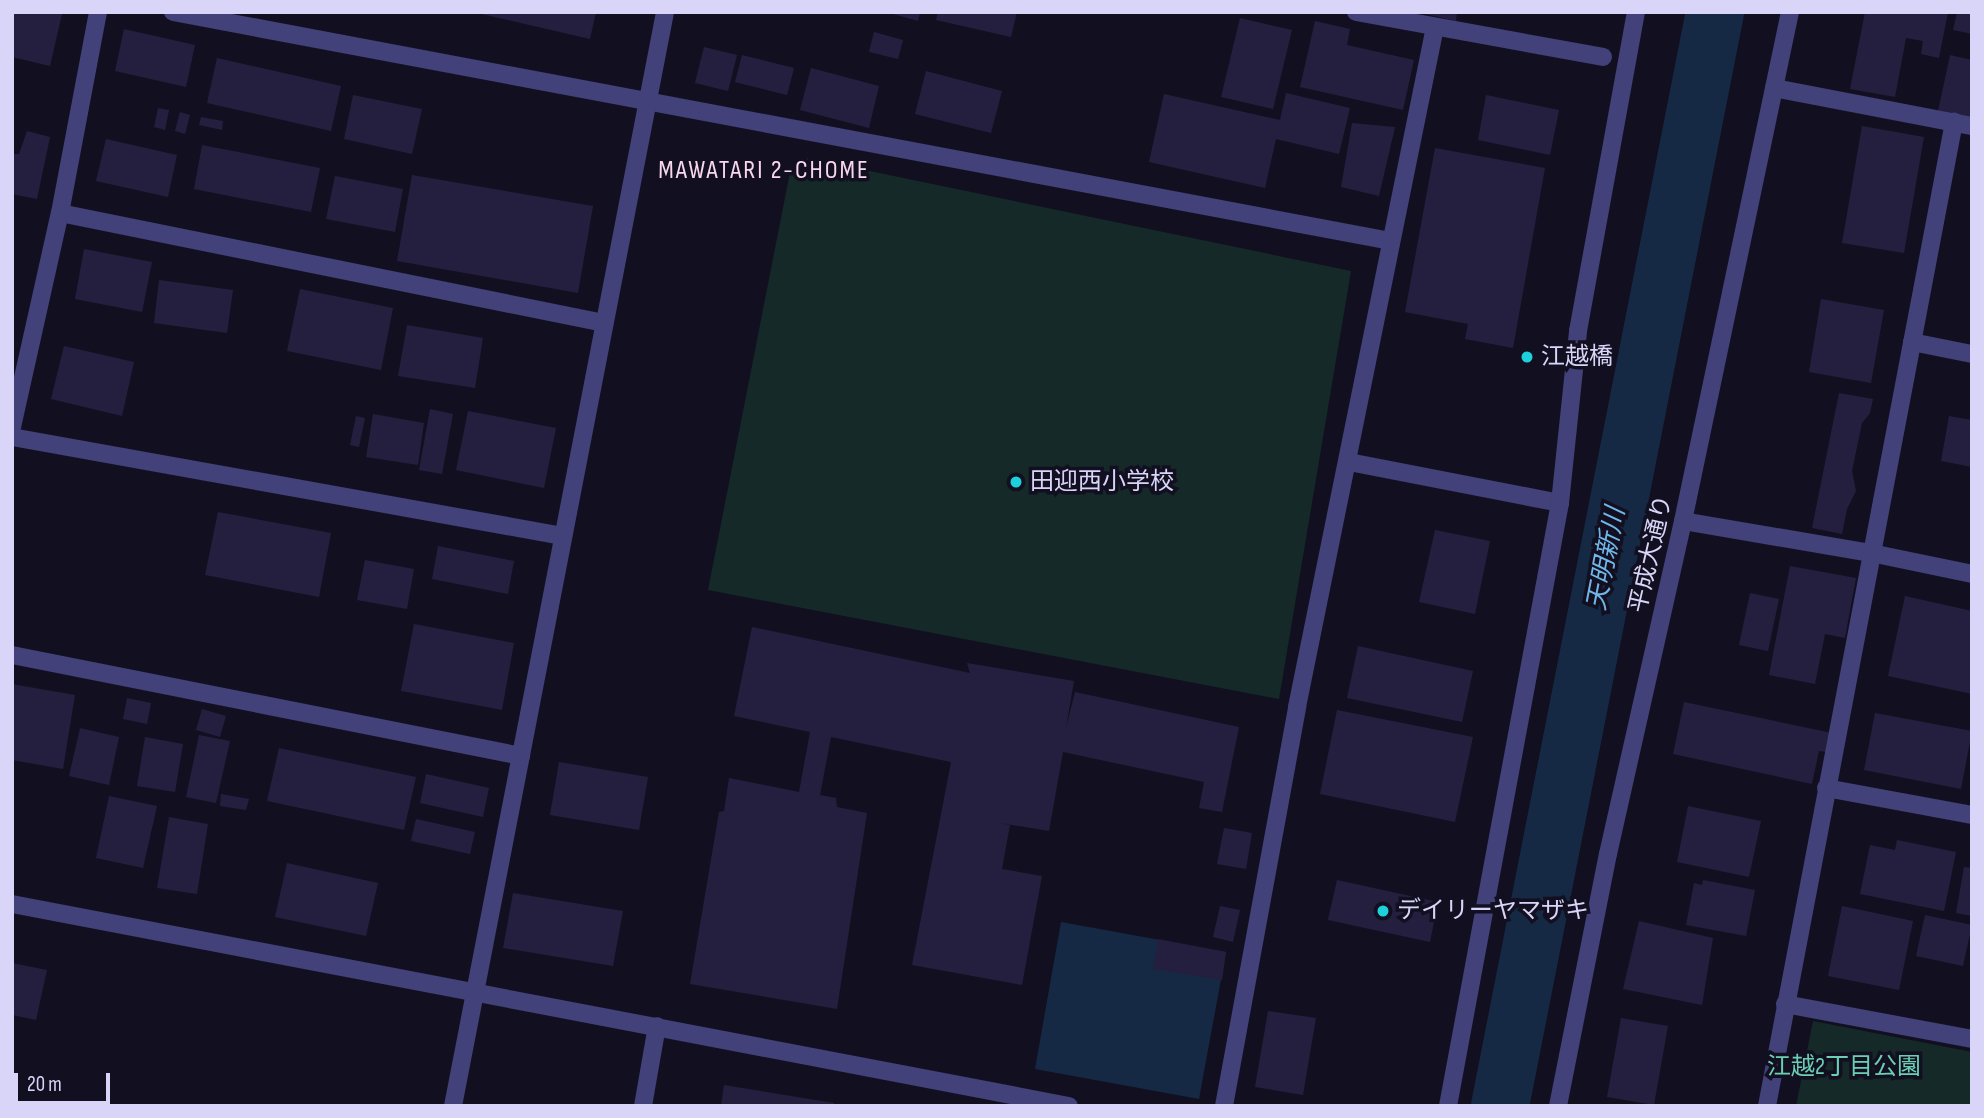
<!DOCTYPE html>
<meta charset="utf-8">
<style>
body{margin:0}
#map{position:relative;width:1984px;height:1118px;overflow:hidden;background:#121020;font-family:"Sofia Sans Condensed","Noto Sans JP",sans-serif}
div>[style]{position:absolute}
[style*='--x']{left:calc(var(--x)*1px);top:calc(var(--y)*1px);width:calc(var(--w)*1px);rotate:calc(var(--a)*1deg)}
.green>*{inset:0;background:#142928}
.water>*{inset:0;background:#162944}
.river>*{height:58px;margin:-29px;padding:0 29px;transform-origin:29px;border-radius:29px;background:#162944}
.building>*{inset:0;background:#241f3f}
.minor>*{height:18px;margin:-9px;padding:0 9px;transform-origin:9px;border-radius:9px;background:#424179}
.dots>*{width:19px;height:19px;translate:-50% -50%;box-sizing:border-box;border:4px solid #121020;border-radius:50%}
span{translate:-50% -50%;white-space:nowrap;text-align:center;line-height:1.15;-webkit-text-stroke:7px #121020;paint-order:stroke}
.poi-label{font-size:24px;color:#d8d5f9}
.left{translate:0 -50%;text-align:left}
.street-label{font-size:24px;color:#d8d5f9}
.park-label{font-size:24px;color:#6bcfb3}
.neighbourhood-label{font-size:26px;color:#f9d7ee;letter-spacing:2px}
.water-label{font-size:26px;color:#71b6eb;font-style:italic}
.frame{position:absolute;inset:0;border:14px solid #d8d5f9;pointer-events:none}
.scale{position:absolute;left:14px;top:1073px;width:96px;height:32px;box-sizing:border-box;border:4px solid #d8d5f9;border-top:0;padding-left:9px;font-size:21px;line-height:24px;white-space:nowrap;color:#d8d5f9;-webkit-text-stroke:5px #121020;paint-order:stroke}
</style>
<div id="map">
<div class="green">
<div style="clip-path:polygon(807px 158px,1351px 271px,1279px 699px,708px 590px,791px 167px,804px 170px)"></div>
<div style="clip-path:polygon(1813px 1021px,1972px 1052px,1972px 1106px,1796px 1106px)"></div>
</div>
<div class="water">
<div style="clip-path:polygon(1061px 922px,1226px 952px,1199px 1099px,1035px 1069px)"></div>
</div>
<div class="river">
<div style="--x:1500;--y:1106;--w:1115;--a:-78.88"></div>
</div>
<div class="building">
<div style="clip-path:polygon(12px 12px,62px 14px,50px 66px,12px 57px)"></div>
<div style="clip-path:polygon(473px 12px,596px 12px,590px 39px)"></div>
<div style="clip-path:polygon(886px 12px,920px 12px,918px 21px)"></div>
<div style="clip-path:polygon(938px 12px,1017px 12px,1011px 37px,936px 20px)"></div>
<div style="clip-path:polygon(1417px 12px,1457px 12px,1456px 21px)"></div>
<div style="clip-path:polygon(1865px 12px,1948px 12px,1939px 58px,1921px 54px,1923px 41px,1906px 38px,1895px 97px,1850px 89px)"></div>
<div style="clip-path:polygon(1957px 12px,1972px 12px,1972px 34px,1953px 30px)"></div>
<div style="clip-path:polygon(1240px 18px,1292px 30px,1273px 109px,1221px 97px)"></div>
<div style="clip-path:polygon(1315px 21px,1350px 29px,1347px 45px,1414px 60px,1403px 110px,1300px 87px)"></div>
<div style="clip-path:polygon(124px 29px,195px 45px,186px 87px,115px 71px)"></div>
<div style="clip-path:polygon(874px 32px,903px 40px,898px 59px,869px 52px)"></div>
<div style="clip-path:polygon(704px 47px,737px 55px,728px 91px,695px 83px)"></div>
<div style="clip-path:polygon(742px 55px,794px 68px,787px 95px,735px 82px)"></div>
<div style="clip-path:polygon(1950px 55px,1972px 60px,1972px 118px,1938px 111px)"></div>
<div style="clip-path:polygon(217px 58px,341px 86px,331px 131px,207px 103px)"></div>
<div style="clip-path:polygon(811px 68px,879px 86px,869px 128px,800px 110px)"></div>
<div style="clip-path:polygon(926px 71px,1002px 91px,991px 133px,915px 114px)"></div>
<div style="clip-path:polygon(1286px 93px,1350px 108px,1339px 154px,1276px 139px,1265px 188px,1149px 162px,1164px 94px,1280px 120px)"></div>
<div style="clip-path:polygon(353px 95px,422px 109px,412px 154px,344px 139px)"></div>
<div style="clip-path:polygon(1486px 95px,1559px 110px,1550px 155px,1478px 140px)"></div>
<div style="clip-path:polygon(158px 108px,169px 110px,165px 130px,154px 127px)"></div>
<div style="clip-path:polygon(180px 112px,190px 115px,185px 134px,175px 131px)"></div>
<div style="clip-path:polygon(201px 117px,223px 121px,222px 130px,199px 125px)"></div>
<div style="clip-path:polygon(1352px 123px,1395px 127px,1379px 196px,1341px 187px)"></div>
<div style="clip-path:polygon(1862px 126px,1924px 137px,1904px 253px,1842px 243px)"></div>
<div style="clip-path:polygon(27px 131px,50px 137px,37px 199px,12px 194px,12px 154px,19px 154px)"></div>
<div style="clip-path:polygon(106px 139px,177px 155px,168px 197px,96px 181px)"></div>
<div style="clip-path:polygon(202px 145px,320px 168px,311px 212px,194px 189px)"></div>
<div style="clip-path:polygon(1435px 148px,1545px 168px,1513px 348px,1465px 339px,1468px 324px,1405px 312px)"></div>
<div style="clip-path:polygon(412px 175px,593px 206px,578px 293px,397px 261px)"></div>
<div style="clip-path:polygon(335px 176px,403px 189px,395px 232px,326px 219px)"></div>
<div style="clip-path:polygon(84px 249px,152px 262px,142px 312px,75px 299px)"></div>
<div style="clip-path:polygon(159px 280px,233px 290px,227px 333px,154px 323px)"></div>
<div style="clip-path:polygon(300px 289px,393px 308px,381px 370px,287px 351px)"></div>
<div style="clip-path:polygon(1821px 299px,1884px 310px,1871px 383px,1809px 372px)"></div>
<div style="clip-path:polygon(407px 325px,483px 338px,475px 388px,398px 376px)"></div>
<div style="clip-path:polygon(64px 346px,134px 362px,122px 416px,51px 399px)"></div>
<div style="clip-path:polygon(1839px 393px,1873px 399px,1870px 413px,1862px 423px,1852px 471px,1856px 491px,1847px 509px,1842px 534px,1812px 528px)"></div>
<div style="clip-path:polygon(430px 409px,453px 414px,442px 474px,419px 470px)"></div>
<div style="clip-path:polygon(468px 411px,556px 428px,544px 488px,456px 470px)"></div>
<div style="clip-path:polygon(373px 414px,424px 423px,418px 465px,366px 457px)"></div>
<div style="clip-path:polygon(356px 416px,365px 418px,359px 447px,350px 445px)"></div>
<div style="clip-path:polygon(1949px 416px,1972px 420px,1972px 467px,1941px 461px)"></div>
<div style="clip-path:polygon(218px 512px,331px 533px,319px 597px,205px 575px)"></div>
<div style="clip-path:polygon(1435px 530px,1490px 541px,1475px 614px,1419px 602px)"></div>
<div style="clip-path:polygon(438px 546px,514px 561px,508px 594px,432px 579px)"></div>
<div style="clip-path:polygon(365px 560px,414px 569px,407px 609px,357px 600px)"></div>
<div style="clip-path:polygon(1790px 566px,1856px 578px,1845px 638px,1825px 634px,1815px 684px,1769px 675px)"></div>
<div style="clip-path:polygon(1750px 593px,1779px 599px,1768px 651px,1739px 645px)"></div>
<div style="clip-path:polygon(1905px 596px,1972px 611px,1972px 694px,1888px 676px)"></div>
<div style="clip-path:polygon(414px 624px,514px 643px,502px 710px,401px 691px)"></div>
<div style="clip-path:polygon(752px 627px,970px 673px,967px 663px,1074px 681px,1066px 728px,1075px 692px,1239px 727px,1222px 812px,1199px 808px,1204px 782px,1063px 752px,1049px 831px,994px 822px,1010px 825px,1002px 869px,1042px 876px,1022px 985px,912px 965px,951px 762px,831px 737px,820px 795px,836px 798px,837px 807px,867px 813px,837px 1009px,690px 984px,719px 812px,724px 811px,729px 778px,799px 792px,810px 732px,734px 716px)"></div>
<div style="clip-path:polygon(1358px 646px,1473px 671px,1462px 722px,1347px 698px)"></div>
<div style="clip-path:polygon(12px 684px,75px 695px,63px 769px,12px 760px)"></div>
<div style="clip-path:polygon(127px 698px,151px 703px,147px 724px,123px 719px)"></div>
<div style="clip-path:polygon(1684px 702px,1832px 733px,1828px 752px,1819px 751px,1812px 784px,1673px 754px)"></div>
<div style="clip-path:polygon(202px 709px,226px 716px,220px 737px,196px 730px)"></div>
<div style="clip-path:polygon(1337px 710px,1473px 737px,1455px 822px,1320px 794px)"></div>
<div style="clip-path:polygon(1875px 713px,1972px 731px,1961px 789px,1864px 770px)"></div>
<div style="clip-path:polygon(80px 728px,119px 737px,109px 785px,69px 776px)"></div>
<div style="clip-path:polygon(199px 735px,230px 741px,216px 803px,186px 797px)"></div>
<div style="clip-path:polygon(145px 737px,183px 744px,175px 792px,137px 786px)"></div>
<div style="clip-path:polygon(279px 748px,416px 777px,404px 830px,267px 801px)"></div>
<div style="clip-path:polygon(559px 762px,648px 777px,639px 830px,550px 815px)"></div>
<div style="clip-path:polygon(426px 774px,489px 788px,483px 817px,420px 803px)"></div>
<div style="clip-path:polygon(221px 794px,249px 799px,246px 810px,220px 806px)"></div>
<div style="clip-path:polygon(109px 796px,157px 806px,143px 868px,96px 858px)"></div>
<div style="clip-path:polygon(1688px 806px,1761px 821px,1749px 877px,1677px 862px)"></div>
<div style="clip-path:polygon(169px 817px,208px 824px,197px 894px,157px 888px)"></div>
<div style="clip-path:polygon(416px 819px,475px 832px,470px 854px,411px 841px)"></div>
<div style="clip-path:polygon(1224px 828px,1252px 833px,1246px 869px,1217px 864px)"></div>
<div style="clip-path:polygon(1897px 840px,1956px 852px,1944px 911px,1860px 894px,1870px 845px,1895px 850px)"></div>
<div style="clip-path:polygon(287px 863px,378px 883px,366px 936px,275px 917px)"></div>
<div style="clip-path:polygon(1964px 867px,1972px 868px,1972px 916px,1956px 913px)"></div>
<div style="clip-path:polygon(1337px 880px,1438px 902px,1430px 942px,1328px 920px)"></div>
<div style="clip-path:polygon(1703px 880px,1755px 890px,1746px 936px,1686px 925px,1694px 883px,1702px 885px)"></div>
<div style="clip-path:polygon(513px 893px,623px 911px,613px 966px,503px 948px)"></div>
<div style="clip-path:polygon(1220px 906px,1240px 910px,1233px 942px,1213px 937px)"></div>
<div style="clip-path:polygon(1842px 906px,1913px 921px,1899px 990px,1828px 976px)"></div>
<div style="clip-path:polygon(1925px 915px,1972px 925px,1963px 966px,1916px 956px)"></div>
<div style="clip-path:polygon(1639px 921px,1713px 938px,1702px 1005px,1623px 989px)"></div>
<div style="clip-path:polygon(1158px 939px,1226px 952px,1222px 980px,1153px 969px)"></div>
<div style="clip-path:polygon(12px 963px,47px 970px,36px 1020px,12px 1015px)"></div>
<div style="clip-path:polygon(1268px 1011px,1316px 1018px,1303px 1095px,1255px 1087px)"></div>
<div style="clip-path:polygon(1621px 1018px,1668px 1026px,1654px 1105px,1607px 1097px)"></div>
<div style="clip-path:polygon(724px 1085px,834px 1103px,834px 1106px,721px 1106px)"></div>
</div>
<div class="minor">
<div style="--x:173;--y:12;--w:1239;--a:10.65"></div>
<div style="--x:1356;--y:12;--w:251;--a:10.3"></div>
<div style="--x:1774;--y:88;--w:202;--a:10.9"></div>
<div style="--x:60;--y:213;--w:555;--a:11.43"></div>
<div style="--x:1912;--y:342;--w:61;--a:11.3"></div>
<div style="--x:12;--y:427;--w:219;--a:-77.4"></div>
<div style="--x:60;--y:213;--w:205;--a:-79.3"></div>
<div style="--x:12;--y:437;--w:560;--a:10.19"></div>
<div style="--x:1349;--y:462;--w:215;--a:11"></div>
<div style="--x:1683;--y:521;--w:191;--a:9.7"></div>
<div style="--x:1871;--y:553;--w:103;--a:11.7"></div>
<div style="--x:12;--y:655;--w:519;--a:11.22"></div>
<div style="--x:1826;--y:788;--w:148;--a:10.5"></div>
<div style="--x:12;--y:904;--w:1076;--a:10.82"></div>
<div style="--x:1785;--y:1004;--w:190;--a:10.6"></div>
<div style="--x:453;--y:1106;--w:1114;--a:-79.03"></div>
<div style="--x:643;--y:1106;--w:81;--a:-80.1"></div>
<div style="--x:1224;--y:1106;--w:406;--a:-79.6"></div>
<div style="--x:1297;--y:707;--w:694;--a:-78.53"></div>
<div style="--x:1448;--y:1106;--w:613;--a:-79.48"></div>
<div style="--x:1560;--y:503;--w:173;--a:-84"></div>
<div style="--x:1578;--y:331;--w:324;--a:-79.7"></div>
<div style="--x:1558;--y:1106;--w:257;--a:-78.8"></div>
<div style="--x:1608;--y:854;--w:341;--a:-77.3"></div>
<div style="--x:1683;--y:521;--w:520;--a:-78.13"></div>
<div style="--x:1767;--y:1106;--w:1002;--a:-79.24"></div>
</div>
<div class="dots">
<div style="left:1527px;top:357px;background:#1ecfdc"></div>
<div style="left:1016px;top:482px;background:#1ecfdc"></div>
<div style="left:1383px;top:911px;background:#1ecfdc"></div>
</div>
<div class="poi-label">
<span class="left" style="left:1541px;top:357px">江越橋</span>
<span class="left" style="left:1030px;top:482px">田迎西小学校</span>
<span class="left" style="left:1397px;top:911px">デイリーヤマザキ</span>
</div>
<div class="street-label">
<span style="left:1651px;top:554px;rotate:-77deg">平成大通り</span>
</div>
<div class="park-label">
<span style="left:1844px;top:1067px">江越2丁目公園</span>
</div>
<div class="neighbourhood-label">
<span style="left:764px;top:171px">MAWATARI 2-CHOME</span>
</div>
<div class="water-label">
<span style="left:1607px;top:559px;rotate:-79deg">天明新川</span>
</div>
<div class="frame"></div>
<div class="scale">20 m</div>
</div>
